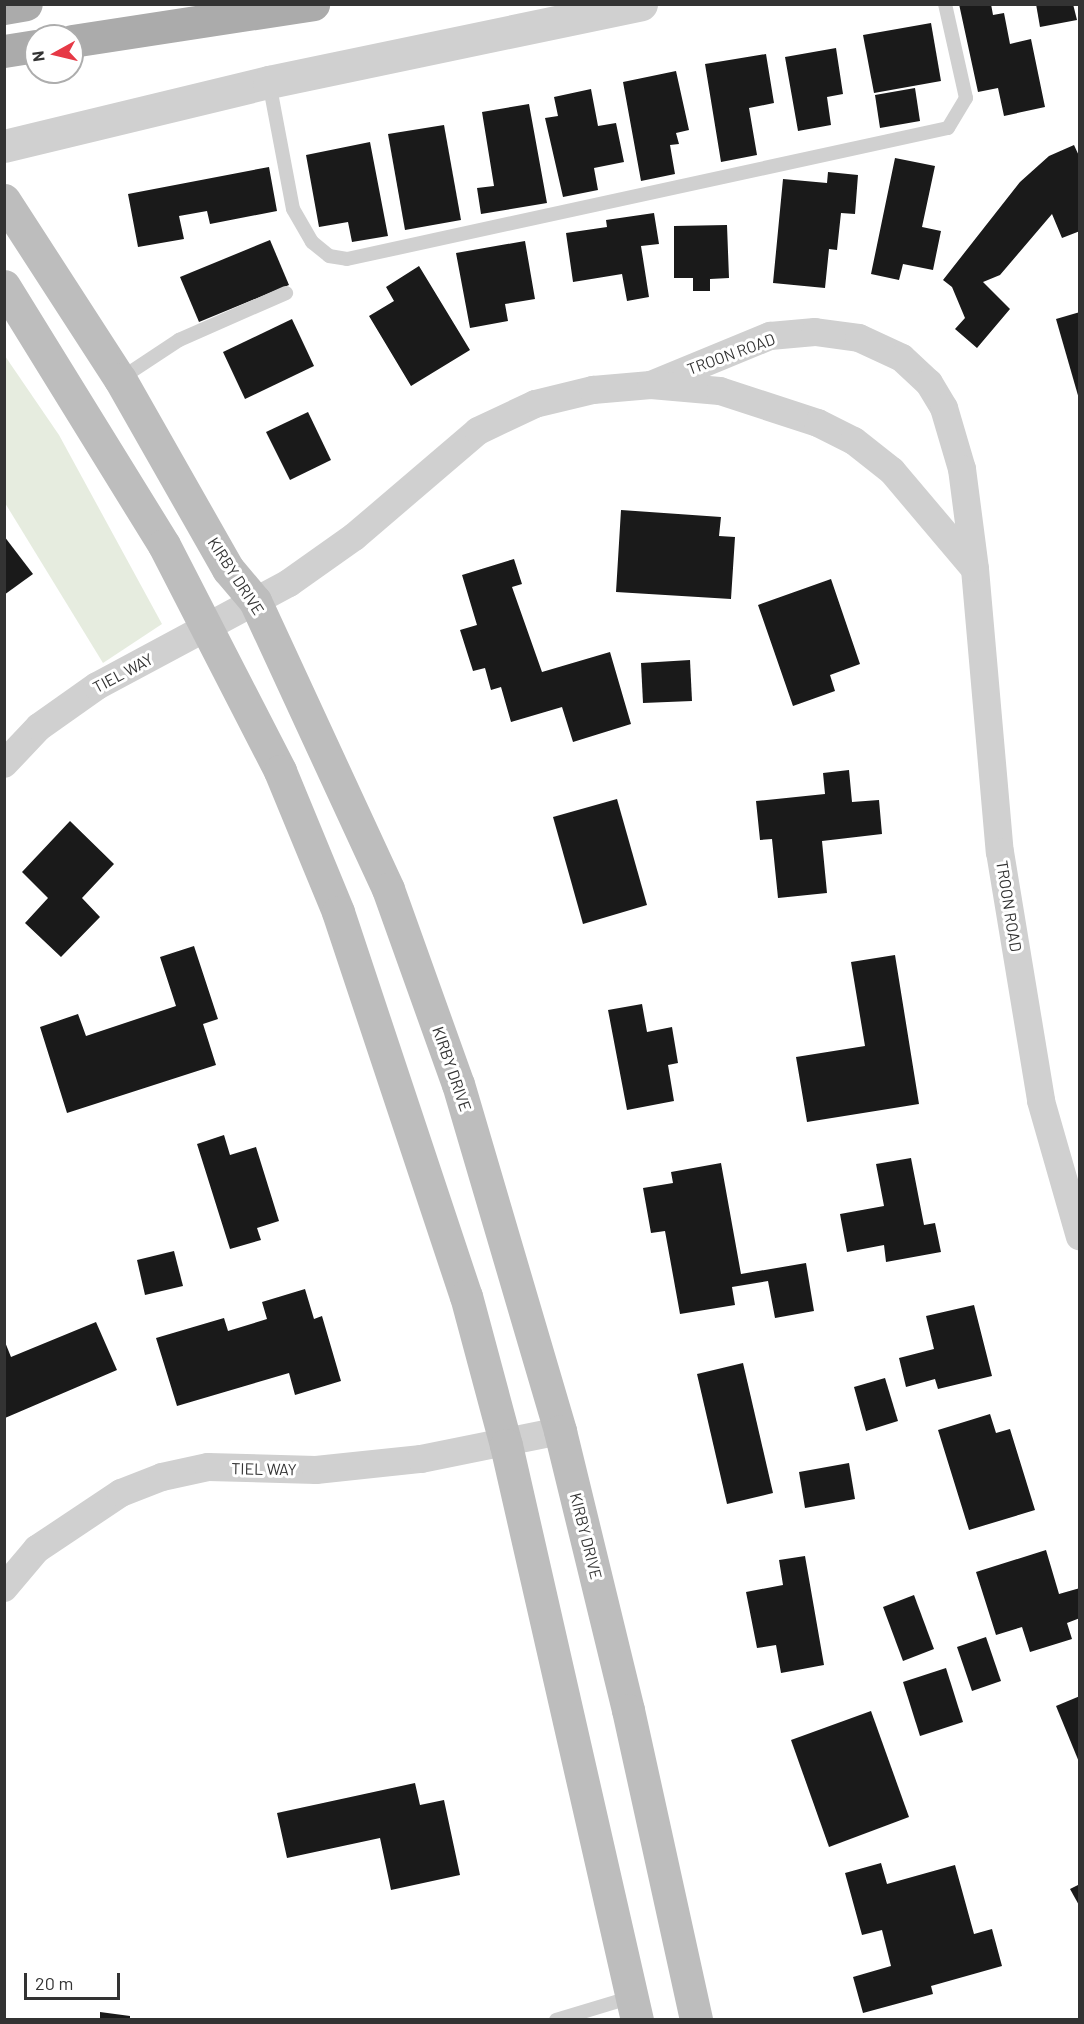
<!DOCTYPE html>
<style>
body{margin:0}
#map{position:relative;width:1084px;height:2024px;overflow:hidden;background:#fff;font-family:Barlow,sans-serif}
div>[style]{position:absolute}
[style*='--x']{left:calc(var(--x)*1px);top:calc(var(--y)*1px);width:calc(var(--w)*1px);rotate:calc(var(--a)*1deg)}
.green>*{inset:0;background:#e6ecdf}
.building>*{inset:0;background:#1a1a1a}
.service>*{height:14px;margin:-7px;padding:0 7px;transform-origin:7px;border-radius:7px;background:#d0d0d0}
.minor>*{height:28px;margin:-14px;padding:0 14px;transform-origin:14px;border-radius:14px;background:#d0d0d0}
.tertiary>*{height:33px;margin:-16.5px;padding:0 16.5px;transform-origin:16.5px;border-radius:16.5px;background:#d0d0d0}
.secondary>*{height:33px;margin:-16.5px;padding:0 16.5px;transform-origin:16.5px;border-radius:16.5px;background:#bdbdbd}
.primary>*{height:33px;margin:-16.5px;padding:0 16.5px;transform-origin:16.5px;border-radius:16.5px;background:#ababab}
span{translate:-50% -50%;white-space:nowrap;text-align:center;line-height:1.15;-webkit-text-stroke:6px #fff;paint-order:stroke}
.street-label{font-size:16px;color:#333}
.frame{position:absolute;inset:0;border:6px solid #333;pointer-events:none}
.north{position:absolute;left:24px;top:24px;width:60px;height:60px;box-sizing:border-box;background:#fff;border:2px solid #adadad;border-radius:50%;rotate:262deg;font-size:16px;font-weight:700;line-height:24px;text-align:center;color:#333}
.north::after{content:'';display:block;margin:auto;width:21px;height:27px;background:#e63946;clip-path:polygon(50% 0,100% 100%,50% 72%,0 100%)}
.scale{position:absolute;left:24px;top:1973px;width:96px;height:27px;box-sizing:border-box;border:3px solid #333;border-top:0;padding-left:8px;font-size:18px;line-height:21px;white-space:nowrap;color:#333;-webkit-text-stroke:4px #fff;paint-order:stroke}
</style>
<div id="map">
<div class="green">
<div style="clip-path:polygon(5px 356px,59px 435px,162px 624px,103px 663px,5px 503px)"></div>
</div>
<div class="building">
<div style="clip-path:polygon(959px 4px,991px 4px,993px 15px,1004px 13px,1010px 44px,1031px 39px,1045px 107px,1004px 116px,998px 88px,978px 92px)"></div>
<div style="clip-path:polygon(1036px 4px,1073px 4px,1077px 20px,1040px 27px)"></div>
<div style="clip-path:polygon(931px 23px,941px 81px,874px 93px,863px 35px)"></div>
<div style="clip-path:polygon(836px 48px,843px 94px,827px 97px,831px 125px,798px 131px,785px 57px)"></div>
<div style="clip-path:polygon(766px 54px,774px 103px,749px 108px,757px 155px,721px 162px,705px 64px)"></div>
<div style="clip-path:polygon(676px 71px,689px 130px,676px 133px,679px 144px,670px 145px,675px 174px,641px 181px,623px 82px)"></div>
<div style="clip-path:polygon(915px 88px,920px 121px,880px 128px,875px 95px)"></div>
<div style="clip-path:polygon(591px 89px,598px 126px,616px 123px,624px 162px,594px 168px,598px 190px,563px 197px,545px 118px,558px 116px,554px 97px)"></div>
<div style="clip-path:polygon(529px 104px,547px 203px,481px 214px,477px 188px,494px 186px,482px 112px)"></div>
<div style="clip-path:polygon(444px 125px,461px 220px,405px 230px,388px 134px)"></div>
<div style="clip-path:polygon(370px 142px,388px 236px,352px 242px,348px 222px,319px 227px,306px 155px)"></div>
<div style="clip-path:polygon(1074px 145px,1080px 158px,1080px 231px,1062px 238px,1052px 214px,1000px 275px,983px 282px,1010px 309px,977px 348px,955px 329px,965px 318px,952px 287px,943px 280px,1020px 182px,1049px 156px)"></div>
<div style="clip-path:polygon(895px 158px,935px 166px,922px 227px,941px 231px,933px 270px,903px 264px,899px 280px,871px 274px)"></div>
<div style="clip-path:polygon(269px 167px,277px 211px,210px 224px,207px 211px,179px 216px,184px 239px,138px 247px,128px 194px)"></div>
<div style="clip-path:polygon(828px 172px,858px 175px,855px 214px,841px 213px,837px 250px,829px 249px,825px 288px,773px 283px,783px 179px,827px 183px)"></div>
<div style="clip-path:polygon(654px 213px,659px 244px,641px 246px,649px 297px,627px 301px,622px 274px,573px 282px,566px 233px,607px 227px,606px 220px)"></div>
<div style="clip-path:polygon(727px 225px,729px 278px,710px 279px,710px 291px,693px 291px,693px 278px,674px 278px,674px 226px)"></div>
<div style="clip-path:polygon(270px 240px,289px 285px,199px 322px,180px 277px)"></div>
<div style="clip-path:polygon(525px 241px,535px 299px,505px 304px,508px 321px,470px 328px,456px 253px)"></div>
<div style="clip-path:polygon(419px 266px,470px 350px,411px 386px,369px 316px,394px 301px,386px 287px)"></div>
<div style="clip-path:polygon(1080px 312px,1080px 399px,1079px 399px,1056px 319px)"></div>
<div style="clip-path:polygon(292px 319px,314px 366px,245px 399px,223px 352px)"></div>
<div style="clip-path:polygon(308px 412px,331px 460px,290px 480px,266px 432px)"></div>
<div style="clip-path:polygon(621px 510px,721px 517px,719px 536px,735px 537px,731px 599px,616px 592px)"></div>
<div style="clip-path:polygon(4px 536px,33px 574px,4px 595px)"></div>
<div style="clip-path:polygon(514px 559px,522px 584px,512px 587px,542px 672px,610px 652px,631px 724px,573px 742px,562px 707px,511px 722px,501px 687px,491px 690px,485px 668px,473px 671px,460px 630px,477px 625px,462px 575px)"></div>
<div style="clip-path:polygon(831px 579px,860px 664px,830px 675px,835px 691px,793px 706px,758px 605px)"></div>
<div style="clip-path:polygon(690px 660px,692px 701px,643px 703px,641px 663px)"></div>
<div style="clip-path:polygon(849px 770px,852px 802px,879px 800px,882px 834px,822px 841px,827px 893px,778px 898px,772px 839px,760px 840px,756px 801px,825px 794px,823px 773px)"></div>
<div style="clip-path:polygon(617px 799px,647px 905px,583px 924px,553px 817px)"></div>
<div style="clip-path:polygon(70px 821px,114px 864px,82px 898px,100px 917px,61px 957px,25px 923px,48px 898px,22px 872px)"></div>
<div style="clip-path:polygon(194px 946px,218px 1019px,203px 1024px,216px 1065px,67px 1113px,40px 1027px,78px 1014px,86px 1036px,176px 1006px,160px 957px)"></div>
<div style="clip-path:polygon(895px 955px,919px 1104px,807px 1122px,796px 1057px,865px 1046px,851px 962px)"></div>
<div style="clip-path:polygon(642px 1004px,647px 1032px,672px 1027px,678px 1063px,668px 1065px,674px 1101px,627px 1110px,608px 1010px)"></div>
<div style="clip-path:polygon(224px 1135px,230px 1155px,256px 1147px,279px 1221px,257px 1228px,261px 1240px,230px 1249px,197px 1144px)"></div>
<div style="clip-path:polygon(911px 1158px,924px 1225px,935px 1223px,941px 1252px,886px 1262px,884px 1245px,847px 1252px,840px 1214px,884px 1206px,876px 1164px)"></div>
<div style="clip-path:polygon(721px 1163px,741px 1274px,806px 1263px,814px 1311px,775px 1318px,768px 1281px,732px 1287px,735px 1305px,680px 1314px,665px 1231px,651px 1233px,643px 1188px,673px 1183px,671px 1172px)"></div>
<div style="clip-path:polygon(174px 1251px,183px 1286px,145px 1295px,137px 1260px)"></div>
<div style="clip-path:polygon(305px 1289px,314px 1319px,322px 1316px,341px 1381px,295px 1395px,289px 1373px,177px 1406px,156px 1338px,224px 1318px,228px 1331px,267px 1319px,262px 1302px)"></div>
<div style="clip-path:polygon(974px 1305px,992px 1376px,938px 1389px,935px 1379px,906px 1387px,899px 1358px,934px 1349px,926px 1316px)"></div>
<div style="clip-path:polygon(96px 1322px,117px 1370px,5px 1418px,5px 1342px,11px 1357px)"></div>
<div style="clip-path:polygon(743px 1363px,773px 1493px,727px 1504px,697px 1374px)"></div>
<div style="clip-path:polygon(885px 1378px,898px 1421px,866px 1431px,854px 1387px)"></div>
<div style="clip-path:polygon(990px 1414px,996px 1433px,1010px 1429px,1035px 1510px,969px 1530px,938px 1430px)"></div>
<div style="clip-path:polygon(849px 1463px,855px 1499px,805px 1508px,799px 1472px)"></div>
<div style="clip-path:polygon(1046px 1550px,1059px 1594px,1080px 1588px,1080px 1618px,1067px 1623px,1072px 1639px,1030px 1652px,1022px 1627px,996px 1635px,976px 1572px)"></div>
<div style="clip-path:polygon(805px 1556px,824px 1665px,781px 1673px,776px 1645px,757px 1648px,746px 1592px,783px 1585px,779px 1560px)"></div>
<div style="clip-path:polygon(914px 1595px,934px 1649px,903px 1661px,883px 1607px)"></div>
<div style="clip-path:polygon(986px 1637px,1001px 1681px,972px 1691px,957px 1647px)"></div>
<div style="clip-path:polygon(946px 1668px,963px 1722px,920px 1736px,903px 1682px)"></div>
<div style="clip-path:polygon(1080px 1696px,1080px 1762px,1079px 1762px,1056px 1706px)"></div>
<div style="clip-path:polygon(871px 1711px,909px 1817px,829px 1847px,791px 1740px)"></div>
<div style="clip-path:polygon(415px 1783px,420px 1805px,444px 1800px,460px 1875px,391px 1890px,380px 1838px,287px 1858px,277px 1813px)"></div>
<div style="clip-path:polygon(881px 1863px,887px 1884px,955px 1865px,974px 1934px,992px 1929px,1002px 1966px,931px 1986px,933px 1994px,863px 2013px,853px 1977px,891px 1966px,882px 1930px,862px 1935px,845px 1873px)"></div>
<div style="clip-path:polygon(1080px 1884px,1080px 1907px,1070px 1889px)"></div>
<div style="clip-path:polygon(100px 2012px,130px 2016px,130px 2020px,100px 2020px)"></div>
</div>
<div class="service">
<div style="--x:269;--y:82;--w:129;--a:79.3"></div>
<div style="--x:293;--y:209;--w:38;--a:60"></div>
<div style="--x:312;--y:242;--w:22;--a:39"></div>
<div style="--x:329;--y:256;--w:18;--a:9"></div>
<div style="--x:347;--y:259;--w:615;--a:-12.3"></div>
<div style="--x:948;--y:128;--w:35;--a:-59"></div>
<div style="--x:966;--y:98;--w:96;--a:-102.6"></div>
<div style="--x:120;--y:379;--w:71;--a:-33.5"></div>
<div style="--x:179;--y:340;--w:117;--a:-23.7"></div>
<div style="--x:556;--y:2020;--w:79;--a:-16.8"></div>
</div>
<div class="minor">
<div style="--x:651;--y:385;--w:129;--a:-22.4"></div>
<div style="--x:770;--y:336;--w:45;--a:-5.1"></div>
<div style="--x:815;--y:332;--w:44;--a:7.8"></div>
<div style="--x:859;--y:338;--w:47;--a:24.9"></div>
<div style="--x:902;--y:358;--w:37;--a:43"></div>
<div style="--x:929;--y:383;--w:29;--a:59"></div>
<div style="--x:944;--y:408;--w:64;--a:73.6"></div>
<div style="--x:962;--y:469;--w:101;--a:82.6"></div>
<div style="--x:975;--y:569;--w:284;--a:85"></div>
<div style="--x:1000;--y:852;--w:252;--a:80.6"></div>
<div style="--x:1041;--y:1101;--w:141;--a:74"></div>
<div style="--x:4;--y:764;--w:51;--a:-46.6"></div>
<div style="--x:39;--y:727;--w:71;--a:-35.3"></div>
<div style="--x:97;--y:686;--w:218;--a:-28.2"></div>
<div style="--x:289;--y:583;--w:80;--a:-35.3"></div>
<div style="--x:354;--y:537;--w:163;--a:-40.5"></div>
<div style="--x:478;--y:431;--w:63;--a:-25.3"></div>
<div style="--x:535;--y:404;--w:60;--a:-13.6"></div>
<div style="--x:593;--y:390;--w:58;--a:-4.9"></div>
<div style="--x:651;--y:385;--w:69;--a:5"></div>
<div style="--x:720;--y:391;--w:103;--a:18.1"></div>
<div style="--x:818;--y:423;--w:40;--a:26.6"></div>
<div style="--x:854;--y:441;--w:48;--a:38.3"></div>
<div style="--x:892;--y:471;--w:126;--a:49.8"></div>
<div style="--x:4;--y:1588;--w:51;--a:-49.8"></div>
<div style="--x:37;--y:1549;--w:101;--a:-33.7"></div>
<div style="--x:121;--y:1493;--w:44;--a:-21.3"></div>
<div style="--x:162;--y:1477;--w:47;--a:-12.3"></div>
<div style="--x:208;--y:1467;--w:108;--a:1.6"></div>
<div style="--x:316;--y:1470;--w:106;--a:-6"></div>
<div style="--x:421;--y:1459;--w:142;--a:-11.4"></div>
</div>
<div class="tertiary">
<div style="--x:4;--y:146;--w:273;--a:-13.6"></div>
<div style="--x:269;--y:82;--w:380;--a:-11.8"></div>
</div>
<div class="secondary">
<div style="--x:4;--y:200;--w:213;--a:57.1"></div>
<div style="--x:120;--y:379;--w:219;--a:60.4"></div>
<div style="--x:228;--y:569;--w:42;--a:49.8"></div>
<div style="--x:255;--y:601;--w:317;--a:65.2"></div>
<div style="--x:388;--y:889;--w:207;--a:70.3"></div>
<div style="--x:458;--y:1084;--w:362;--a:73.6"></div>
<div style="--x:560;--y:1431;--w:287;--a:76.3"></div>
<div style="--x:628;--y:1710;--w:317;--a:77.6"></div>
<div style="--x:4;--y:286;--w:304;--a:58.3"></div>
<div style="--x:164;--y:545;--w:254;--a:62.8"></div>
<div style="--x:280;--y:771;--w:152;--a:67.6"></div>
<div style="--x:338;--y:912;--w:405;--a:71.6"></div>
<div style="--x:466;--y:1296;--w:154;--a:75"></div>
<div style="--x:506;--y:1445;--w:590;--a:77.17"></div>
</div>
<div class="primary">
<div style="--x:4;--y:8;--w:22;--a:-10"></div>
<div style="--x:72;--y:41;--w:244;--a:-8.7"></div>
<div style="--x:4;--y:51;--w:32;--a:-9"></div>
</div>
<div class="street-label">
<span style="left:731px;top:354px;rotate:-20deg">TROON ROAD</span>
<span style="left:236px;top:576px;rotate:57deg">KIRBY DRIVE</span>
<span style="left:123px;top:673px;rotate:-28deg">TIEL WAY</span>
<span style="left:1009px;top:906px;rotate:81deg">TROON ROAD</span>
<span style="left:452px;top:1069px;rotate:71deg">KIRBY DRIVE</span>
<span style="left:264px;top:1469px;rotate:1deg">TIEL WAY</span>
<span style="left:586px;top:1536px;rotate:76deg">KIRBY DRIVE</span>
</div>
<div class="frame"></div>
<div class="north">N</div>
<div class="scale">20 m</div>
</div>
